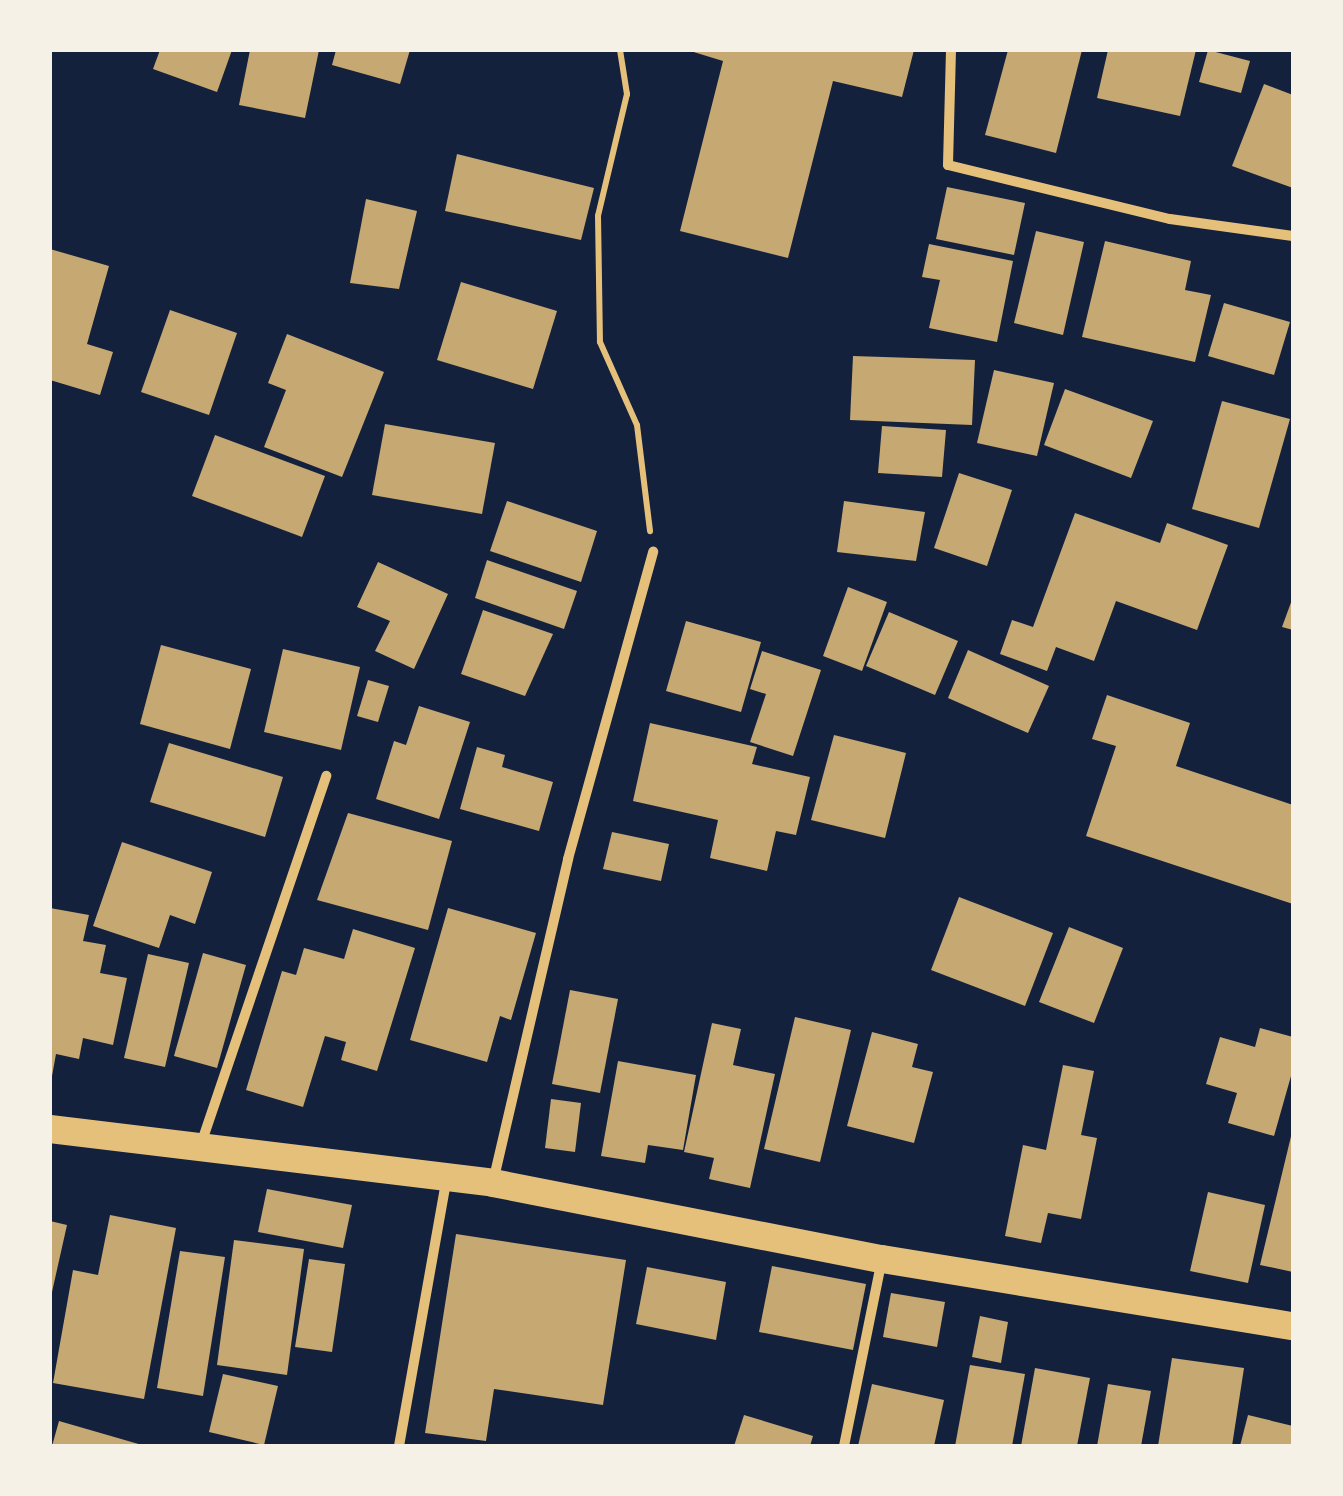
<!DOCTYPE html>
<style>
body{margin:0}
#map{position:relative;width:1343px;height:1496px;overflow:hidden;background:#14213d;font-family:"Work Sans",sans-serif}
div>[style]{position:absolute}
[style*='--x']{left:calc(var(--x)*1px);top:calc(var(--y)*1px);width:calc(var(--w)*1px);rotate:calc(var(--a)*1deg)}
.building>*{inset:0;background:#c6a872}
.path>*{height:6px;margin:-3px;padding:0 3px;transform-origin:3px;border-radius:3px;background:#e5c07b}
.minor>*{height:10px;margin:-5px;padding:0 5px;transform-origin:5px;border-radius:5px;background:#e5c07b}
.trunk>*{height:28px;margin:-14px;padding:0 14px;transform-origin:14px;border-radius:14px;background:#e5c07b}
span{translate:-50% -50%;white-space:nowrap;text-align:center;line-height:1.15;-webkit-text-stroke:8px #f6f1e7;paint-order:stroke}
.frame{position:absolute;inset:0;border:52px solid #f6f1e7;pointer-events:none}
</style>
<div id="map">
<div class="building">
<div style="clip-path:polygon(160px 50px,232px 50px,217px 92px,153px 69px)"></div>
<div style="clip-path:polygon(250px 50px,319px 50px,305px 118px,239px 105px)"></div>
<div style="clip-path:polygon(336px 50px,410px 50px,400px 84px,332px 65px)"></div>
<div style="clip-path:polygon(687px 50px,914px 50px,902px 97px,833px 81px,788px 258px,680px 231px,723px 61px)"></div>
<div style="clip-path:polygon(1008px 50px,1082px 50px,1056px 153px,985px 135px)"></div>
<div style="clip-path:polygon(1108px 50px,1196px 50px,1180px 116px,1097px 98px)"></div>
<div style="clip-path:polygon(1208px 50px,1250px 61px,1241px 93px,1199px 82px)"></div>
<div style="clip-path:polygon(1264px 84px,1293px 95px,1293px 188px,1232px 166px)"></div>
<div style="clip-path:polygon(457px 154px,594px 188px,581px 240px,445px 211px)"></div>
<div style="clip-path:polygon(947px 187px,1025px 203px,1014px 255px,936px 239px)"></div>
<div style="clip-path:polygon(366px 199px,417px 211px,399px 289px,350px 283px)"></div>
<div style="clip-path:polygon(1036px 231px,1084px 242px,1063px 335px,1014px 323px)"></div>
<div style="clip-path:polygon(1105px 241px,1191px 261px,1185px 290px,1211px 295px,1195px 362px,1082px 337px)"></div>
<div style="clip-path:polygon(929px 244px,1013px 261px,997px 342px,929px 328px,940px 280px,922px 277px)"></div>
<div style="clip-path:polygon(50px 249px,109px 266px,87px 344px,113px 352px,100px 395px,50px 380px)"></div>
<div style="clip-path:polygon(461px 282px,557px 311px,533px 389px,437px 360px)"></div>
<div style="clip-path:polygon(1224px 303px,1290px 322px,1274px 375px,1208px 356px)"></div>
<div style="clip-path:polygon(170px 310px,237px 333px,209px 415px,141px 392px)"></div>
<div style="clip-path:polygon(287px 334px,384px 372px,342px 477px,264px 447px,286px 390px,268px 383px)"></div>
<div style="clip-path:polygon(853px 356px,975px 360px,972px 425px,850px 420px)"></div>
<div style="clip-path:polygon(994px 370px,1054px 383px,1037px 456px,977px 443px)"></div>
<div style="clip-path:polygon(1065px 389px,1153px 421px,1131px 478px,1044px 445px)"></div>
<div style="clip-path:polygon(1222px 401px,1290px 419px,1259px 528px,1192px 509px)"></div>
<div style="clip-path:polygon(385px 424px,495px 443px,482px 514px,372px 495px)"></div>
<div style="clip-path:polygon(882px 426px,946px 430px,942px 477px,878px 473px)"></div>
<div style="clip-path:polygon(215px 435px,325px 476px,302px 537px,192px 496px)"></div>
<div style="clip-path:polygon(959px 473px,1012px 490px,987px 566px,934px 548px)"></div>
<div style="clip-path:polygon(507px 501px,597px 531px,581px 582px,490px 551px)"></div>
<div style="clip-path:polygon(844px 501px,925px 512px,916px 561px,837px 552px)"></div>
<div style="clip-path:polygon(1075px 513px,1160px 543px,1167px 523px,1228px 545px,1197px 630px,1116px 601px,1094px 661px,1056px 647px,1047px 671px,1000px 654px,1012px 620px,1033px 627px)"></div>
<div style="clip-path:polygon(487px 560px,577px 591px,564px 629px,475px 598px)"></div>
<div style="clip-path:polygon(378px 562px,448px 594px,414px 669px,375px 651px,390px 621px,357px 607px)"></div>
<div style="clip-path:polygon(848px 587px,887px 602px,862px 671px,823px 656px)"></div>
<div style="clip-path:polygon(1293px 597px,1293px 630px,1282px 627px)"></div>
<div style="clip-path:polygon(483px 610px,553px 634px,525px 696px,461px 674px)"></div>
<div style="clip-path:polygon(889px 612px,958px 641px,935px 695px,866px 666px)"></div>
<div style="clip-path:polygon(686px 621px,761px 642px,741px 712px,666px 691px)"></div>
<div style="clip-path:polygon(161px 645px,251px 669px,230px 749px,140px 724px)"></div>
<div style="clip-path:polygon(283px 649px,360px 667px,341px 750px,264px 732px)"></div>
<div style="clip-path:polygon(968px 650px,1049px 686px,1028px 733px,948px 698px)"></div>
<div style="clip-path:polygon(762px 651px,821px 670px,793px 756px,750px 742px,766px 694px,750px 689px)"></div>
<div style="clip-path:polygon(368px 680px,389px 686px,378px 722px,357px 716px)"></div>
<div style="clip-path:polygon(1107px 695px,1190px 723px,1176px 766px,1293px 805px,1293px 904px,1086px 836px,1116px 746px,1092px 739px)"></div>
<div style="clip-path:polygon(419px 706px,470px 722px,439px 819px,376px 799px,394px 741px,406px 745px)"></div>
<div style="clip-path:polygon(650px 723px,757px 747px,752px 764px,810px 777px,796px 835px,776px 831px,767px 871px,710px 858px,718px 820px,633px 801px)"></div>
<div style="clip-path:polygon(834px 735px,906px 753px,885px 838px,811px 820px)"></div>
<div style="clip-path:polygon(169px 743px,283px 777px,265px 837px,150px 802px)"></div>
<div style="clip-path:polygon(477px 747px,505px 755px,502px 767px,553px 782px,539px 831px,460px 809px)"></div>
<div style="clip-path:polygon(348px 813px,452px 841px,428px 930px,317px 900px)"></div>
<div style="clip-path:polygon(612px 832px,669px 844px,661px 881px,603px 869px)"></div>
<div style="clip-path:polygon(122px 842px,212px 872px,195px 924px,170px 915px,159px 948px,93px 926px)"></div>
<div style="clip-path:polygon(959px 897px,1053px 933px,1025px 1006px,931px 970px)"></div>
<div style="clip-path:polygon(50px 908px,89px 915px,83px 941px,106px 945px,100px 973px,127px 978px,113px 1045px,83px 1038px,79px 1059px,56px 1054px,52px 1076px)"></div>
<div style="clip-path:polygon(448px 908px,536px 933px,511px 1020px,500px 1016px,487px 1062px,410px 1040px)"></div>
<div style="clip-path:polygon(1069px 927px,1123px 948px,1094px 1023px,1039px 1002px)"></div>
<div style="clip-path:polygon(353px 929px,415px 948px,377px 1071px,341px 1060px,346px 1042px,325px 1036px,303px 1107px,246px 1090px,282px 971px,296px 975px,304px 948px,344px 959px)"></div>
<div style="clip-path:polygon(203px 953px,246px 965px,217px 1068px,174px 1056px)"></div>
<div style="clip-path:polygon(148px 954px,189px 963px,165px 1067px,124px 1058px)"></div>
<div style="clip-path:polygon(570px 990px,618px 999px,600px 1093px,552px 1084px)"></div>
<div style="clip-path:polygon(795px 1017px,851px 1030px,820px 1162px,764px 1149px)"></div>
<div style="clip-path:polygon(712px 1023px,741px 1029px,733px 1065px,775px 1074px,750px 1188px,709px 1179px,714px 1158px,684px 1152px)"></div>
<div style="clip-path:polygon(1260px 1028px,1293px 1037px,1293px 1069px,1274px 1136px,1228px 1123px,1237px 1093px,1206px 1084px,1220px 1037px,1255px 1047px)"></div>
<div style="clip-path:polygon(872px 1032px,918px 1044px,912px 1067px,933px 1072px,914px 1143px,847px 1126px)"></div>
<div style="clip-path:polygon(618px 1061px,696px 1075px,683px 1150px,648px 1145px,645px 1163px,601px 1156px)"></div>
<div style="clip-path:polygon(1063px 1065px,1094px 1071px,1081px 1135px,1097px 1138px,1081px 1219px,1048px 1213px,1041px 1243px,1005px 1236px,1023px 1145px,1046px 1150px)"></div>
<div style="clip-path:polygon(551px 1099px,581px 1103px,575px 1152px,545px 1148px)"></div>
<div style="clip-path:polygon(1293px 1128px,1293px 1272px,1260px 1265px)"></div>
<div style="clip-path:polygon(267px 1189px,352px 1205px,343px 1248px,258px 1232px)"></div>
<div style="clip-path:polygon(1208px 1192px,1265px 1205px,1248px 1283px,1190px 1271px)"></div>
<div style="clip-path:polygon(110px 1215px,176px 1228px,144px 1399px,53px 1383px,73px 1270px,98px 1275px)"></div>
<div style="clip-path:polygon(50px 1221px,67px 1225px,52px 1292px,50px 1292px)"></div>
<div style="clip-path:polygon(456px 1234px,626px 1260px,603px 1405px,494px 1389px,486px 1441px,425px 1433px)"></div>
<div style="clip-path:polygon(234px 1240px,304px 1249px,287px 1375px,217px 1365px)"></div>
<div style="clip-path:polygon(180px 1251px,225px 1257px,203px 1396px,157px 1388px)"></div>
<div style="clip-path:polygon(309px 1259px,345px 1264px,332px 1352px,295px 1347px)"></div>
<div style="clip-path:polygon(772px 1266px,866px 1284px,853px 1350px,759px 1332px)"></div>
<div style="clip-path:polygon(647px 1267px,726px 1282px,716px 1340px,636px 1324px)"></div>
<div style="clip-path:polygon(891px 1293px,945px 1302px,937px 1347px,883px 1337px)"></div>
<div style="clip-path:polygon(980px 1316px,1008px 1322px,1001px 1363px,972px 1357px)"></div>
<div style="clip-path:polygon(1172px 1358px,1244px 1368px,1232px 1446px,1158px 1446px)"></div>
<div style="clip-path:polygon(970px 1365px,1025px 1374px,1012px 1446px,955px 1446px)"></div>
<div style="clip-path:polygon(1035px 1368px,1090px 1378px,1077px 1446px,1021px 1446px)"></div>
<div style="clip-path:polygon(223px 1374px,278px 1386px,264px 1445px,209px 1432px)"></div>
<div style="clip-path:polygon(872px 1384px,944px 1400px,934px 1446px,858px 1446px)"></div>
<div style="clip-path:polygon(1108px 1384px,1151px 1391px,1141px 1446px,1097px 1446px)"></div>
<div style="clip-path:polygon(744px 1415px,813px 1436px,810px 1446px,734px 1446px)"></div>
<div style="clip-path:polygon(1248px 1415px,1293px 1426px,1293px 1446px,1240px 1446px)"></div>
<div style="clip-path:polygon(59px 1421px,142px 1445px,142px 1446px,52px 1446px)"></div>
</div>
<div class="path">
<div style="--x:620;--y:50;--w:45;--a:81"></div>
<div style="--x:627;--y:94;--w:125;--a:103.4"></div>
<div style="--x:598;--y:216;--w:126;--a:89.1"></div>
<div style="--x:600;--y:342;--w:91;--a:66"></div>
<div style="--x:637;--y:425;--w:107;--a:83"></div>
</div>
<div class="minor">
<div style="--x:951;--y:50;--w:115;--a:91.5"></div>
<div style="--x:948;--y:165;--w:228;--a:13.7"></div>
<div style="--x:1170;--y:219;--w:124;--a:7.9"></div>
<div style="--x:201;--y:1144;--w:389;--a:-71.2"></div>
<div style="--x:493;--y:1182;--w:332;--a:-76.9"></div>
<div style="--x:568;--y:859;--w:319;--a:-74.5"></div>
<div style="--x:399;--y:1446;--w:269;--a:-79.9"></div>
<div style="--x:844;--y:1446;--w:190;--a:-78.5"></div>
</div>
<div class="trunk">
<div style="--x:50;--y:1129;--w:446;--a:6.9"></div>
<div style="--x:493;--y:1183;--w:396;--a:11.1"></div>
<div style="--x:882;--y:1259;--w:416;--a:9.3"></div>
</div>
<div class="frame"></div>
</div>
